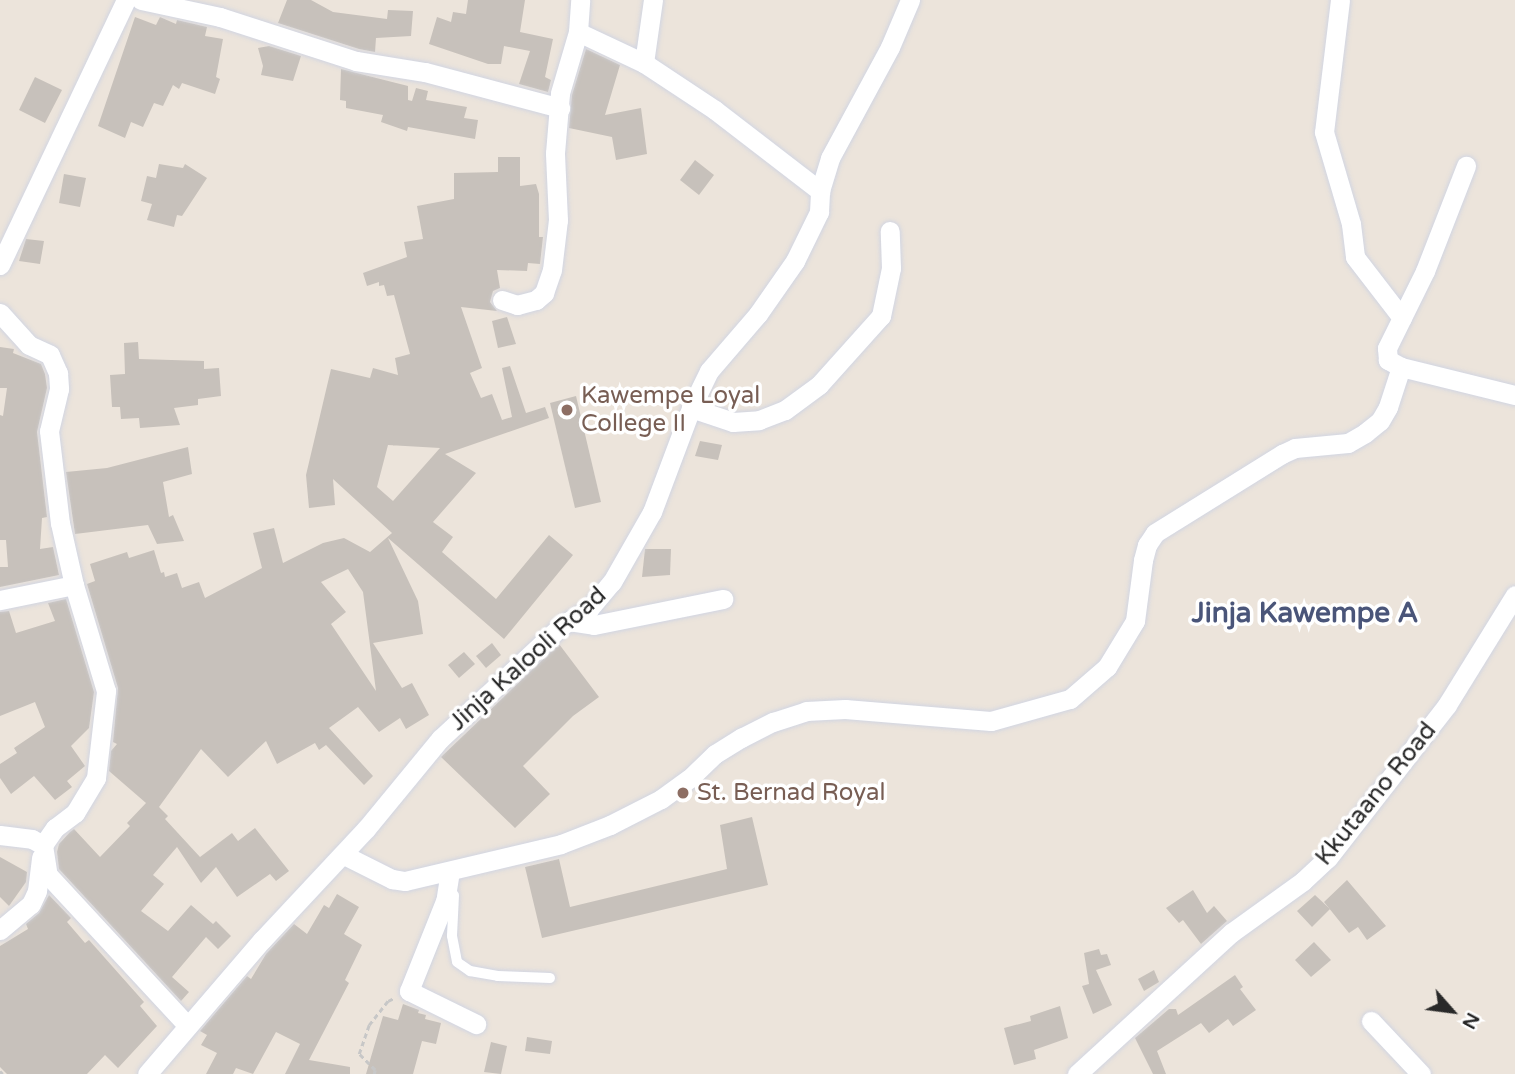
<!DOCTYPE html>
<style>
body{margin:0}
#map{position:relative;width:1515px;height:1074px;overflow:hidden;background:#ece4db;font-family:"Varela Round",sans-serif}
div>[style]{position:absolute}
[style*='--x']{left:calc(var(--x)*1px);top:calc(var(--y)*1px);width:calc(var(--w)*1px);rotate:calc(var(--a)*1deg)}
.building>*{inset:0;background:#c7c1bb}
.path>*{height:2.5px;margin-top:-1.25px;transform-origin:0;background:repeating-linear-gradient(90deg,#c7c7c7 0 5px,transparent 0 8.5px)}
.roads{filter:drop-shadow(0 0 2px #d1d5e2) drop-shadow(0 0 2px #d1d5e2)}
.service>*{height:10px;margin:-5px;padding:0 5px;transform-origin:5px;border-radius:5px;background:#fff}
.minor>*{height:19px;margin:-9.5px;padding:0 9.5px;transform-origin:9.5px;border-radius:9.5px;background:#fff}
.dots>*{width:19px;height:19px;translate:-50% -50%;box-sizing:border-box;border:4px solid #fff;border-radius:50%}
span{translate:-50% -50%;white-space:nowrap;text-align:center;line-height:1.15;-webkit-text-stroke:7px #fff;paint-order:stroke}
.education-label{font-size:24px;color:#785e54}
.left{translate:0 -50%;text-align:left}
.street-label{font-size:24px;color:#292929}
.quarter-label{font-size:28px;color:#4a5579;font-weight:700}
.north{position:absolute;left:1417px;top:976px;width:70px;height:70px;-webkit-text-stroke:5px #fff;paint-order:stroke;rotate:118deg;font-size:19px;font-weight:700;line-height:28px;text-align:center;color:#292929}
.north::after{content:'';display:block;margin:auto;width:24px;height:32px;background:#292929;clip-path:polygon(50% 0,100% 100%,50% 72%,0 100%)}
</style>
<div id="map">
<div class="building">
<div style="clip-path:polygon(287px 0,311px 0,333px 12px,387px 19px,388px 10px,413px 11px,411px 36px,376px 38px,375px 52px,359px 49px,278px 23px)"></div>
<div style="clip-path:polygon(468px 0,525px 0,520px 32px,553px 39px,545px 77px,551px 80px,548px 92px,519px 84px,530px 51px,504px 46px,501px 64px,488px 64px,429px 44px,437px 17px,451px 22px,453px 12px,466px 14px)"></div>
<div style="clip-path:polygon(135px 17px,156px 25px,160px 17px,176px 24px,177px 20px,207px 27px,205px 36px,223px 39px,216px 77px,220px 79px,215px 94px,182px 83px,179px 89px,173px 85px,163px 106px,154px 103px,143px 127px,131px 122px,125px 138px,98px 126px)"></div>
<div style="clip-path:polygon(269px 46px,301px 56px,293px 81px,261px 75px,263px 66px,258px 48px)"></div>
<div style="clip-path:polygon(586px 49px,620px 65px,605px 115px,641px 108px,647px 154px,616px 160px,612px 137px,569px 128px,572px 95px)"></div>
<div style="clip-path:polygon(341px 69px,408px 86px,408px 100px,412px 101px,416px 88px,428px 91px,426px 100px,467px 107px,464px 118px,478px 120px,475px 139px,408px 127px,407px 131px,381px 122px,383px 115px,346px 108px,346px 101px,340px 100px)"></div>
<div style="clip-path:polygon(35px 77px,62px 90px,45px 123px,19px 110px)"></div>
<div style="clip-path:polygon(evenodd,498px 157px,520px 157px,520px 186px,536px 184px,539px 194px,539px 237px,543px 237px,540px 264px,528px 263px,527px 271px,497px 270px,500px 288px,493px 291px,490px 302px,497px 311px,461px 307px,482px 368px,470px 373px,481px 398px,492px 394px,502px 420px,512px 417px,502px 368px,510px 366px,526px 413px,545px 407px,549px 418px,445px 454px,476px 473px,433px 522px,453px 537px,442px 552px,496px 599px,549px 535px,573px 555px,504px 639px,388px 538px,418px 601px,423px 634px,373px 643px,402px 688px,412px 683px,429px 715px,406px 729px,400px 718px,379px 732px,358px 707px,329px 728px,373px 776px,364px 785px,326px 745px,319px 750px,315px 743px,277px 764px,266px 741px,228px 777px,201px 749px,159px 807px,168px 816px,165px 819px,200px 857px,232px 833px,238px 841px,255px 828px,289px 871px,276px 881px,270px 874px,237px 897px,216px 867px,201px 883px,177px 847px,153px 875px,164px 884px,141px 911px,168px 931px,191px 905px,213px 924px,216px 921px,231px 936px,218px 949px,206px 937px,172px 977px,189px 992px,181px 1001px,59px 869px,57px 852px,59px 844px,70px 832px,74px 829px,100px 857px,130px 826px,127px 823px,146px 803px,109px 771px,111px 751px,117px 744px,113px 742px,118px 688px,87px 584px,95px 581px,90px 564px,127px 552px,129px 558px,154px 550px,161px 573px,164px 572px,165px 577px,177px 573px,182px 588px,199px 582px,205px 598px,262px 568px,253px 533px,274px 528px,283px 563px,323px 543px,344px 538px,370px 552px,392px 533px,333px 479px,335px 505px,309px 508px,306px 475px,331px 369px,370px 378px,373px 368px,398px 375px,395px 358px,410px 354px,394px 295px,387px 296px,384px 285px,379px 286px,379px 282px,367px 286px,363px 273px,407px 257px,404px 242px,423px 239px,417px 206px,454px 199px,454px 173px,498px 172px,498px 157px,388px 445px,440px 448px,393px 501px,377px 487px,388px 445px,498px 157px,348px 569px,363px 592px,376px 691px,331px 624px,346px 612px,321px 582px,348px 569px)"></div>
<div style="clip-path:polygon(695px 160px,714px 175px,699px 195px,680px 180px)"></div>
<div style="clip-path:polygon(159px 164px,183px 168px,185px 164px,207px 178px,182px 216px,177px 215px,174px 227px,147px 220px,152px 204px,141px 201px,147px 176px,156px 178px)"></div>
<div style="clip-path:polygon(64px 174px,86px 178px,80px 207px,59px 203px)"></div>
<div style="clip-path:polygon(26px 239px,44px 241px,40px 264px,19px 261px)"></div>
<div style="clip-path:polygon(507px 317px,516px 344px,498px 348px,492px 321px)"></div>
<div style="clip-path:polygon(138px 342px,139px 359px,204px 361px,204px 369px,219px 368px,221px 396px,198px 399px,198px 405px,174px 408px,180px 425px,140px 428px,139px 418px,121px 419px,120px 407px,112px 407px,110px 375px,125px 374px,124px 343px)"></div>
<div style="clip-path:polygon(0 347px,14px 349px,13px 353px,41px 364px,45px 374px,47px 388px,37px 432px,47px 517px,42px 518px,40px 549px,53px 547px,59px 575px,0 587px,0 567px,8px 567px,6px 540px,0 540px,0 415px,3px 416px,7px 388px,0 388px)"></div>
<div style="clip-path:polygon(576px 396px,601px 502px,575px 508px,550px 403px)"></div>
<div style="clip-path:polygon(700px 441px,722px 445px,718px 460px,695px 456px)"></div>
<div style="clip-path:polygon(188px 447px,192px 474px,163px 482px,169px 517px,173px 515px,184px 541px,157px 544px,148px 525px,75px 534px,66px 472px,107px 468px)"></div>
<div style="clip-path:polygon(645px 549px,671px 549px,670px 575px,642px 577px)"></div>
<div style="clip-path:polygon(66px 599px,94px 692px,89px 728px,71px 746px,85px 766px,67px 781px,72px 787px,55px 800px,34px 776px,11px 794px,0 778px,0 764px,17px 753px,14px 748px,45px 727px,35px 702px,0 716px,0 612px,9px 611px,16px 633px,55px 621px,48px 603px)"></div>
<div style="clip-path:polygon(492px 643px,501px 655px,486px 668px,476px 656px)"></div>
<div style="clip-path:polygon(559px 644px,599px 697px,573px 716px,523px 766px,550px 794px,515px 828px,441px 757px)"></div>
<div style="clip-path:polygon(464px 652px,475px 664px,459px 678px,448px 665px)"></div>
<div style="clip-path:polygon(752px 817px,768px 885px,542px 938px,525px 867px,559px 859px,570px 907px,727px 869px,720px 825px)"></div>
<div style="clip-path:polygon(0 857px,27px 872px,26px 882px,9px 906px,0 897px)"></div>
<div style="clip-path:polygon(1347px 880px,1386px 926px,1367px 940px,1358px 927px,1349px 933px,1324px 902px)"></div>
<div style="clip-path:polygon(1193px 890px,1207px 913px,1214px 906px,1227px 921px,1201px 944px,1183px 920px,1179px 923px,1166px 908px)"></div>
<div style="clip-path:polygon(337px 894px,359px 907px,344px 934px,362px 945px,345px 980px,349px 983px,309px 1060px,350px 1067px,350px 1074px,285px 1074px,300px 1044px,276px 1032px,253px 1074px,236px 1068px,233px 1074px,206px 1074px,217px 1053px,201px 1045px,207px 1035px,200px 1031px,247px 976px,251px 979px,266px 954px,294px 924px,307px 934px,324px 905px,329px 908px)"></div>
<div style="clip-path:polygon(49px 895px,71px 918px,67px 922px,85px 943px,89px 940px,144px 1002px,140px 1006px,157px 1026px,118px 1068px,105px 1055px,87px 1074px,7px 1074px,0 1067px,0 946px,28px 929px,26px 924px,39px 913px)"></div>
<div style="clip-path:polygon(1315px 895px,1330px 909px,1312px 927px,1297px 911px)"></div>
<div style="clip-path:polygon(1314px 942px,1331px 960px,1311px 977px,1295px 960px)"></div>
<div style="clip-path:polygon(1099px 949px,1101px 955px,1107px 954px,1111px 965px,1096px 970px,1112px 1005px,1093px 1014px,1082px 986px,1089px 984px,1084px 953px)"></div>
<div style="clip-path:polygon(1154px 970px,1159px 982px,1144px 991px,1138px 979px)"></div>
<div style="clip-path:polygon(1235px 975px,1243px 987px,1240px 989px,1256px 1010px,1233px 1026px,1228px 1019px,1209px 1033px,1201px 1023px,1157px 1051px,1166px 1074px,1153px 1074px,1135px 1038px,1169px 1009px,1176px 1009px,1178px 1015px)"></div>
<div style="clip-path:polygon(403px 1004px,419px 1010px,418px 1013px,426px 1015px,425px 1019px,441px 1023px,436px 1044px,422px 1041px,413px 1074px,366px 1074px,383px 1016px,398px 1020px)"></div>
<div style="clip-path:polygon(1060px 1006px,1068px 1038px,1034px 1050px,1036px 1059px,1014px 1065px,1004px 1028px,1031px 1021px,1030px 1016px)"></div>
<div style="clip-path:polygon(527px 1037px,552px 1041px,550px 1054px,525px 1051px)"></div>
<div style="clip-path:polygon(491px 1042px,507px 1046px,501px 1074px,484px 1072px)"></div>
</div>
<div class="path">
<div style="--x:0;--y:1071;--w:4;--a:45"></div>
<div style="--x:374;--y:1074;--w:4;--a:-76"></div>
<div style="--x:375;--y:1070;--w:23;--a:-135"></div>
<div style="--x:359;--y:1054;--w:31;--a:-71"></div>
<div style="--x:369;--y:1025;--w:31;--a:-52"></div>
<div style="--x:388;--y:1001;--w:7;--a:-27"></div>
</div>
<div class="roads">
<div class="service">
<div style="--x:454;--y:895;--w:41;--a:92.8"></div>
<div style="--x:452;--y:936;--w:26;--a:79"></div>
<div style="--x:457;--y:962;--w:16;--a:35"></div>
<div style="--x:470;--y:971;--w:28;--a:10"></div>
<div style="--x:498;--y:976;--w:52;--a:2.2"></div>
</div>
<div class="minor">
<div style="--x:141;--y:0;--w:81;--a:12.1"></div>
<div style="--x:220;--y:17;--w:143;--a:17.9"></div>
<div style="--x:356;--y:61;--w:70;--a:9.1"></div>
<div style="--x:425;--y:72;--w:140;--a:14.9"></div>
<div style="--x:1340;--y:0;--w:133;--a:96.9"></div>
<div style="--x:1324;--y:132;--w:96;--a:73.6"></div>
<div style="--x:1351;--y:224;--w:33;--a:83"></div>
<div style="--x:1355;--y:257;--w:77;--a:52.4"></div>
<div style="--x:578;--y:32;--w:73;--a:25.2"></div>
<div style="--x:644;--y:63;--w:85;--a:33.5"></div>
<div style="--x:715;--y:110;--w:133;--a:37.6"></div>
<div style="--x:644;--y:63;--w:64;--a:-81.9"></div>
<div style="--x:0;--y:265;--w:293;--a:-64.6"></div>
<div style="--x:502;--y:300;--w:16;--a:18"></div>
<div style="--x:517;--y:305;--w:20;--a:-15"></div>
<div style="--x:536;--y:300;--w:11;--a:-41"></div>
<div style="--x:544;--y:293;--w:24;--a:-71"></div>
<div style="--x:552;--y:270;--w:50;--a:-83.2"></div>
<div style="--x:558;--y:220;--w:67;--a:-92.6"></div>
<div style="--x:555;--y:153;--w:60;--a:-85.2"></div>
<div style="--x:560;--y:93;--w:64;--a:-73.6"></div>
<div style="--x:578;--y:32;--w:32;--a:-86"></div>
<div style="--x:0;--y:313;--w:43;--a:47.8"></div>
<div style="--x:29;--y:345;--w:23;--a:25"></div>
<div style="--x:50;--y:355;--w:20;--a:66"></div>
<div style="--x:58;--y:373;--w:16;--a:86"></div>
<div style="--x:59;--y:389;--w:43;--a:103.4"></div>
<div style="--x:49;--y:431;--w:93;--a:83.2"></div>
<div style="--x:60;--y:523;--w:64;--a:77.3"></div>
<div style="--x:74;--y:585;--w:76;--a:168.5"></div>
<div style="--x:1401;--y:367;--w:15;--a:-152"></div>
<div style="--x:1388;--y:360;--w:12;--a:-95"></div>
<div style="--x:1387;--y:348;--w:86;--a:-63.7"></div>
<div style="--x:1425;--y:271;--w:113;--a:-68.7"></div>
<div style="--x:691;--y:408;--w:44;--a:18.4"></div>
<div style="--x:733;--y:422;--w:26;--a:-4"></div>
<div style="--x:759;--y:420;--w:28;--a:-21"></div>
<div style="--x:785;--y:410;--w:42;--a:-36.3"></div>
<div style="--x:819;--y:385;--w:93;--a:-48.1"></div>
<div style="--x:881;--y:316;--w:49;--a:-78.2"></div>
<div style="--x:891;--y:268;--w:37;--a:-92"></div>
<div style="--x:569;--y:621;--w:25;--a:9"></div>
<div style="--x:594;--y:625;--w:132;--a:-11.4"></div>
<div style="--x:0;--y:835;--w:32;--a:7"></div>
<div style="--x:32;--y:839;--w:13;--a:29"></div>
<div style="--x:43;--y:845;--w:21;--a:-55"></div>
<div style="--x:55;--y:828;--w:25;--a:-37"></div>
<div style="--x:75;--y:813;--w:41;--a:-59"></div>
<div style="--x:96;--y:778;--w:88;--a:-83.4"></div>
<div style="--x:106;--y:691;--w:111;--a:-106.8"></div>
<div style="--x:43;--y:845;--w:30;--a:81"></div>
<div style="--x:48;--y:875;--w:205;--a:47.2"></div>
<div style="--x:344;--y:855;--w:54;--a:26.6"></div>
<div style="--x:392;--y:879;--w:13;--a:9"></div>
<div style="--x:405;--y:881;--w:160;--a:-13.3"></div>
<div style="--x:561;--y:844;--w:53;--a:-21.2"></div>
<div style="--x:610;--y:825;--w:57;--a:-27"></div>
<div style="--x:661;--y:799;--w:34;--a:-36"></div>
<div style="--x:689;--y:779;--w:36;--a:-44"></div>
<div style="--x:715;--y:754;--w:31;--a:-32"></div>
<div style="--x:741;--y:738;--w:36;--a:-27"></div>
<div style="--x:773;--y:722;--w:35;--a:-18"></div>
<div style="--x:806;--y:711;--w:39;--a:-3"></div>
<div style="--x:845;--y:709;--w:146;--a:4.7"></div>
<div style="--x:991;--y:721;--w:82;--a:-15.6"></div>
<div style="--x:1070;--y:699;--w:49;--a:-40.9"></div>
<div style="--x:1107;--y:667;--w:54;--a:-58.7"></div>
<div style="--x:1135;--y:621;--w:62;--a:-82.5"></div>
<div style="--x:1143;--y:560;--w:16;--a:-75"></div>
<div style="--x:1147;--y:545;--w:14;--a:-56"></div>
<div style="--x:1155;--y:533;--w:150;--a:-31.9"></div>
<div style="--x:1282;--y:454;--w:14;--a:-25"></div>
<div style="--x:1295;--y:448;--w:53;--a:-5.4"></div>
<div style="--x:1348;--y:443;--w:20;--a:-30"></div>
<div style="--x:1365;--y:433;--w:19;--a:-39"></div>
<div style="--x:1380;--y:421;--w:16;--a:-60"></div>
<div style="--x:1388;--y:407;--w:42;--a:-72"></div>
<div style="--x:1401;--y:367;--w:117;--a:13.8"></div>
<div style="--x:450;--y:871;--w:30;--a:99"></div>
<div style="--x:445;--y:901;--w:97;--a:111.8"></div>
<div style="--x:409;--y:991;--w:75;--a:26.2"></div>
<div style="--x:0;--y:930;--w:40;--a:-40"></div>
<div style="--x:31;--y:904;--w:14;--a:-65"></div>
<div style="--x:37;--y:891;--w:34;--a:-83"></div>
<div style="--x:1371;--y:1021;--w:73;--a:46.7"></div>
<div style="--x:147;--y:1074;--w:177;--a:-49.4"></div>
<div style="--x:262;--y:940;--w:152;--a:-46.9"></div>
<div style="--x:366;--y:829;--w:117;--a:-50.6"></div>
<div style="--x:440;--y:739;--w:166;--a:-43"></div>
<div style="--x:561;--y:626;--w:33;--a:-31"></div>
<div style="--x:589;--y:609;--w:35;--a:-50"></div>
<div style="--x:612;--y:582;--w:81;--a:-60.3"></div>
<div style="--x:652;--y:512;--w:111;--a:-69.4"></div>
<div style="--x:691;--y:408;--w:41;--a:-64.1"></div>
<div style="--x:709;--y:371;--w:75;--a:-49.3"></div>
<div style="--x:758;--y:314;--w:65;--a:-55.1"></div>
<div style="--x:795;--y:261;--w:55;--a:-63.9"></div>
<div style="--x:819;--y:212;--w:21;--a:-87"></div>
<div style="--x:820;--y:191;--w:34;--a:-73"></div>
<div style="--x:830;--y:158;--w:126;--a:-61.6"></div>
<div style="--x:890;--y:47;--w:51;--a:-66.9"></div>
<div style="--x:1077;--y:1074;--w:209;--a:-42.5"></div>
<div style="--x:1231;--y:933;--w:89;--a:-35.8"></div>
<div style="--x:1303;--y:881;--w:34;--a:-43"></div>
<div style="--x:1328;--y:858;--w:194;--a:-52.1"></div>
<div style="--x:1447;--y:705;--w:129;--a:-58.3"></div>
</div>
</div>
<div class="dots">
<div style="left:567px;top:410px;background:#8d6e63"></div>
<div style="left:683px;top:793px;background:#8d6e63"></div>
</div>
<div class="education-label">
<span class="left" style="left:581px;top:410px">Kawempe Loyal<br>College II</span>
<span class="left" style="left:697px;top:793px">St. Bernad Royal</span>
</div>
<div class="street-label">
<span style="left:528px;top:659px;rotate:-42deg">Jinja Kalooli Road</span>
<span style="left:1376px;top:794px;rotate:-51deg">Kkutaano Road</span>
</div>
<div class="quarter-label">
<span style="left:1305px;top:613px">Jinja Kawempe A</span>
</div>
<div class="north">N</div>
</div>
